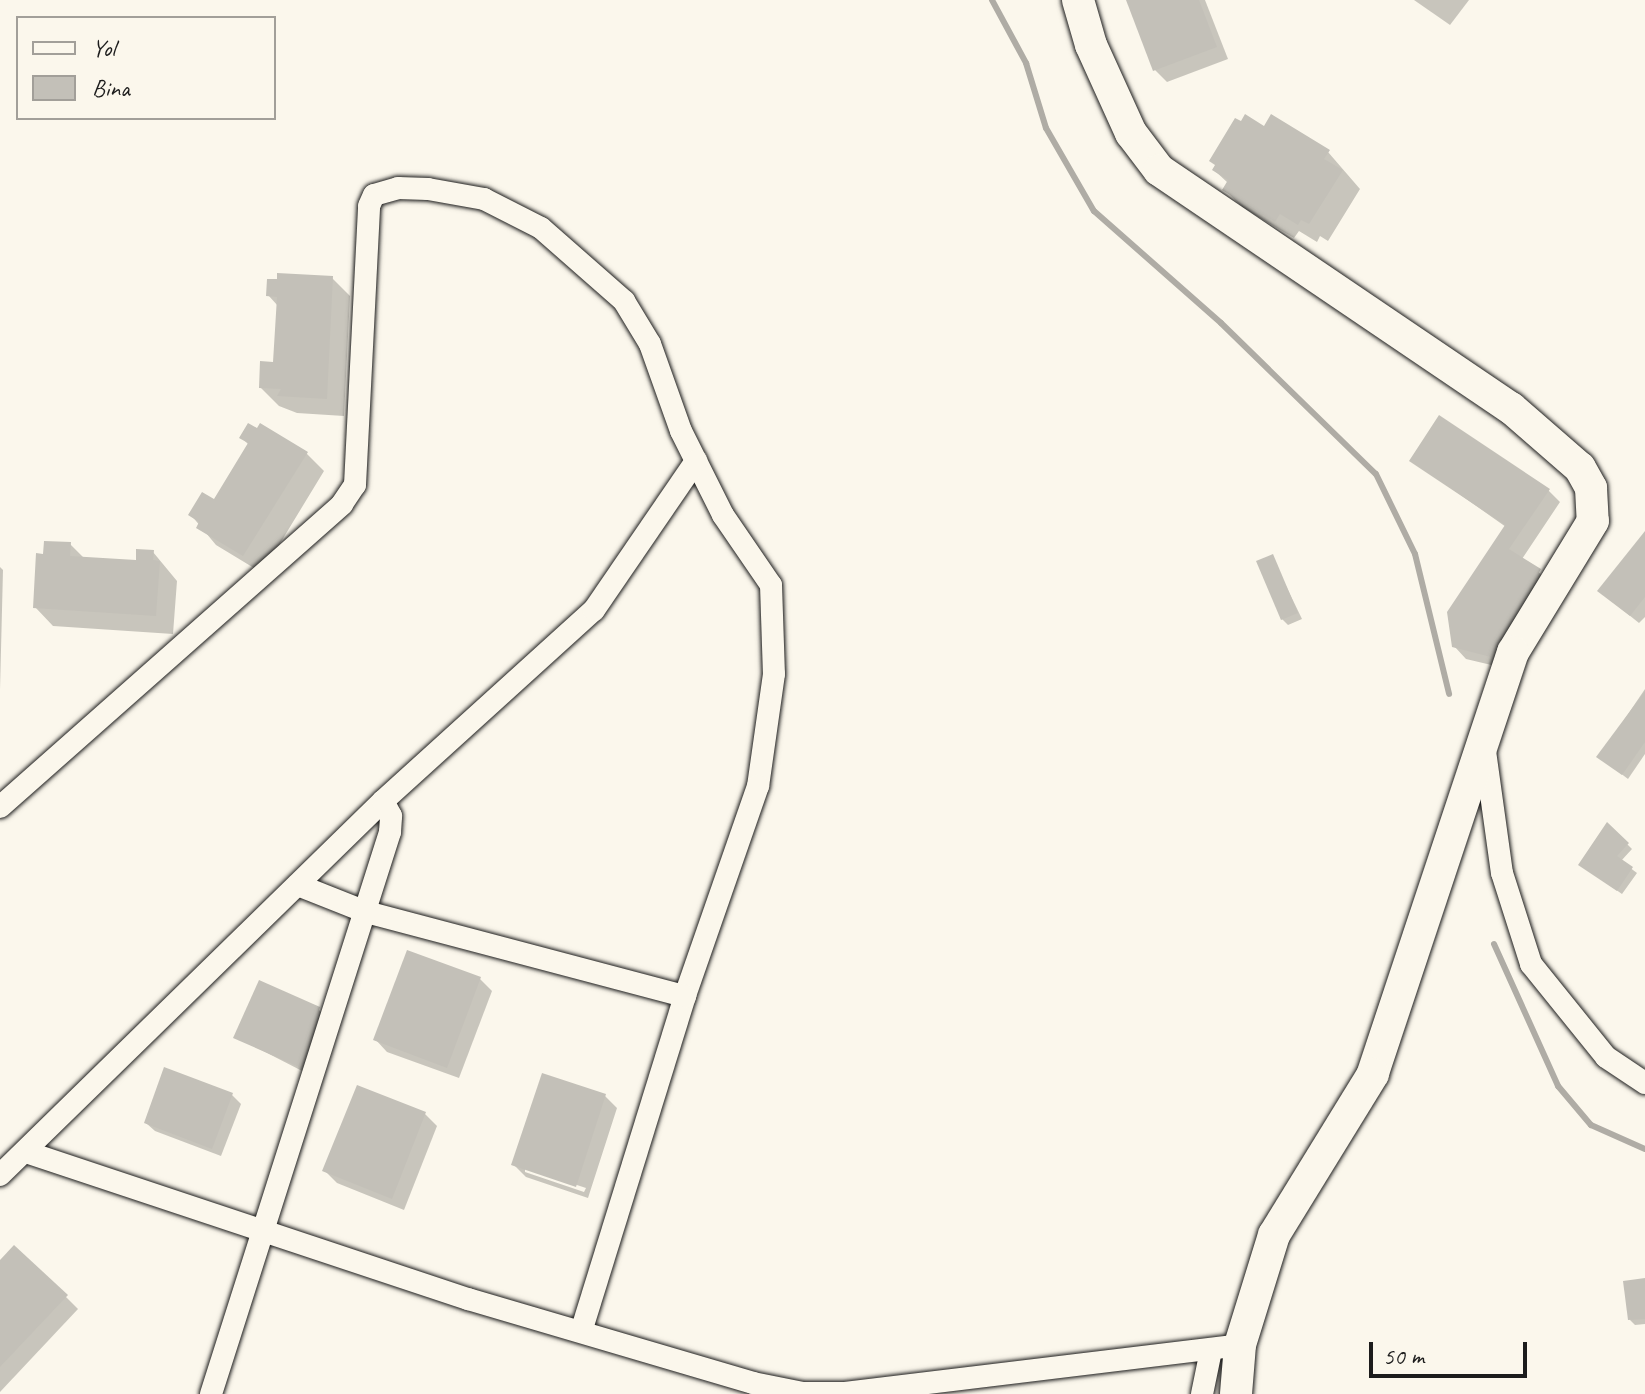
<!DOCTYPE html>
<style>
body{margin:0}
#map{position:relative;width:1645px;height:1394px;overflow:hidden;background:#fbf7ec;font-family:Caveat,sans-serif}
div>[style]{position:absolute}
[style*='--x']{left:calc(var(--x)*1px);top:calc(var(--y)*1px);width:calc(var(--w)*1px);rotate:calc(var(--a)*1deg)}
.shadow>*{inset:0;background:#0003}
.stream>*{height:6px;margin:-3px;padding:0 3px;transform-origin:3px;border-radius:3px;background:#afaca5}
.building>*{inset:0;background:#c3c0b8}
.roads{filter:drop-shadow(0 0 2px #1c1c1c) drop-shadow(0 0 2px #1c1c1c)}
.street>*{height:22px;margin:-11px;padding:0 11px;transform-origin:11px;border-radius:11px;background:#fbf7ec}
.secondary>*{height:32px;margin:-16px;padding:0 16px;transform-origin:16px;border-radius:16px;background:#fbf7ec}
span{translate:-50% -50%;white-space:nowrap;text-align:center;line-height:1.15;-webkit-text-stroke:8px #fbf7ec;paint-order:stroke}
.legend{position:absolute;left:16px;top:16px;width:260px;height:104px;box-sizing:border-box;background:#fbf7ec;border:2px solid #a29f99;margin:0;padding:10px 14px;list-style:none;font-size:24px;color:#1c1c1c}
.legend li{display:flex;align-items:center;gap:16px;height:40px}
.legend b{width:40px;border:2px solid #a29f99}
.scale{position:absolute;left:1369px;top:1342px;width:158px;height:36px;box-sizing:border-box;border:4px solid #1c1c1c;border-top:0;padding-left:10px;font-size:24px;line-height:28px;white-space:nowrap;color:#1c1c1c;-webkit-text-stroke:6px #fbf7ec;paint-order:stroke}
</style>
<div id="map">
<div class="shadow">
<div style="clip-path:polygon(1128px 0,1205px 0,1228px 59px,1167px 82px,1155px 70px)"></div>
<div style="clip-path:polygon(1414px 0,1469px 0,1450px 25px)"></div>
<div style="clip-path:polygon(1265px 128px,1328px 152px,1360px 189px,1328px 241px,1320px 236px,1317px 242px,1299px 231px,1294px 238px,1242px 207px,1224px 189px,1228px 183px,1214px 170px)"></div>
<div style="clip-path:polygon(332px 278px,350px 296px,344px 416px,297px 413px,279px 406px,261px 388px,275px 364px,278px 306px,268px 295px,279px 281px)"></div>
<div style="clip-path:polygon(241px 437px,306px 453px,324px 471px,262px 573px,216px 545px,191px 515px,214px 501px,249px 445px)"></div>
<div style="clip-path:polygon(1411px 460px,1548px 490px,1560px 502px,1522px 559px,1552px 583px,1504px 668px,1466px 659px,1454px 646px,1506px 527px)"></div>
<div style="clip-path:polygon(1645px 541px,1645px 617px,1639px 623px,1609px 599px)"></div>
<div style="clip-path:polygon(70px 544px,85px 559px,137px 562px,153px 552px,177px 581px,173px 634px,53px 626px,35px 607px,45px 556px)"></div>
<div style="clip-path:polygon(1272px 557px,1302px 619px,1288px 625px,1282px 619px)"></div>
<div style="clip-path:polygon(0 567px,3px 570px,0 690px)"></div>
<div style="clip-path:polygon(1645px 689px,1645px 754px,1628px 779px,1599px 757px)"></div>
<div style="clip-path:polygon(1608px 825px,1632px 849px,1621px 861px,1637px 873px,1622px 894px,1586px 869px)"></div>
<div style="clip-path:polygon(480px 979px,492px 991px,459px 1078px,387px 1052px,375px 1039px)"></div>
<div style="clip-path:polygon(318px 1009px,327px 1018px,308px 1074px,236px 1037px)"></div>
<div style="clip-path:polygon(358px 1088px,425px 1114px,437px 1126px,404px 1210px,337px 1183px,325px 1171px)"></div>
<div style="clip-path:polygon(232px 1095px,241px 1104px,221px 1156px,155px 1131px,146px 1123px)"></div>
<div style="clip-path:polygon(evenodd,605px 1096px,617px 1108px,588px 1198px,526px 1177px,514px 1165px,605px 1096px,525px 1168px,586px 1188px,584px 1192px,525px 1172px,525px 1168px)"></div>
<div style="clip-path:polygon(0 1263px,66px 1297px,78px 1309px,0 1392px)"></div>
<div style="clip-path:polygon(1645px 1280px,1645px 1324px,1635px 1325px,1630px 1320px)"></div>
</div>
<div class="stream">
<div style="--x:992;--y:0;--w:72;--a:61.6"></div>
<div style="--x:1026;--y:63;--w:68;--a:72.9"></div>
<div style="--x:1046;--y:128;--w:96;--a:60"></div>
<div style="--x:1094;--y:211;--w:169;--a:41.4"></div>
<div style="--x:1221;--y:323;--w:216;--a:44.3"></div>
<div style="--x:1376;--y:474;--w:89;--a:64"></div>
<div style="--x:1415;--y:554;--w:144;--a:76.3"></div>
<div style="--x:1494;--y:944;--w:156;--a:65.7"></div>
<div style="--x:1558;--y:1086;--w:51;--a:49.8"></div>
<div style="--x:1591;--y:1125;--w:59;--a:24"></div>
</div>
<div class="building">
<div style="clip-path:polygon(1126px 0,1199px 0,1217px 47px,1153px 71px)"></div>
<div style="clip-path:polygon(1245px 114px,1264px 126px,1271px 114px,1330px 150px,1324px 159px,1343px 170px,1309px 224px,1301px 220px,1298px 225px,1280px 214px,1275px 222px,1222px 190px,1228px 180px,1212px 170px,1215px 165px,1209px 161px,1235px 118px,1241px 121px)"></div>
<div style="clip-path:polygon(277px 273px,333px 276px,327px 399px,277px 396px,281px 389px,259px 388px,260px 361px,273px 362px,277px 297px,266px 296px,267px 279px,277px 279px)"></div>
<div style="clip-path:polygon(1439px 415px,1550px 489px,1509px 549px,1541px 569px,1491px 657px,1452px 647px,1447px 612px,1505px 525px,1409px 461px)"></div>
<div style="clip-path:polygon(248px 423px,257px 428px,260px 423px,308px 452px,243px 556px,196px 528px,199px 522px,188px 515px,202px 492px,214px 499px,248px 443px,239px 438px)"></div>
<div style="clip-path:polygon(1645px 531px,1645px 597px,1630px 616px,1597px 591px)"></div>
<div style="clip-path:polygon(44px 541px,71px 542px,70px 556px,136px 560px,136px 549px,154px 550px,153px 560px,160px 561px,156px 616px,33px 608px,36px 553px,43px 554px)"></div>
<div style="clip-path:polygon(1273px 554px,1298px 613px,1281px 620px,1256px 561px)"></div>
<div style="clip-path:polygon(1645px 691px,1645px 742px,1622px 775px,1596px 757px)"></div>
<div style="clip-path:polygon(1607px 822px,1629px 843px,1617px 856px,1633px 867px,1617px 891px,1578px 865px)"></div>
<div style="clip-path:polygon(407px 950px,481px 977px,447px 1068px,373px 1040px)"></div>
<div style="clip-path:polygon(259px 980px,320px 1007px,299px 1067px,233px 1038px)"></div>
<div style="clip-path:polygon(164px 1067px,233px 1093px,212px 1149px,144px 1123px)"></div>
<div style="clip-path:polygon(542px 1073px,606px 1094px,576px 1187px,511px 1165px)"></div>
<div style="clip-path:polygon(357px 1085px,426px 1112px,392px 1199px,322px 1171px)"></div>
<div style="clip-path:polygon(14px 1245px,68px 1295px,0 1367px,0 1260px)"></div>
<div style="clip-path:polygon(1645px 1278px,1645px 1319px,1628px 1320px,1623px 1281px)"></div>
</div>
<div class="roads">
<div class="street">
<div style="--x:1485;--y:751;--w:123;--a:82.1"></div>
<div style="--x:1502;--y:873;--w:96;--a:72.3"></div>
<div style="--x:1531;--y:964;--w:119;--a:51.1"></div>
<div style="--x:1606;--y:1057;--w:47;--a:33.7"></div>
<div style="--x:0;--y:807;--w:457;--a:-41.5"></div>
<div style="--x:342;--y:504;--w:23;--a:-56"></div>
<div style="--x:355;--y:485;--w:279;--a:-87.1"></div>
<div style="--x:369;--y:206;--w:12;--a:-66"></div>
<div style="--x:374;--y:195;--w:25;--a:-16"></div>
<div style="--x:398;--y:188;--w:30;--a:2"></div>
<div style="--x:428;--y:189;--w:57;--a:10.1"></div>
<div style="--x:484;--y:199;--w:64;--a:27"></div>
<div style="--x:541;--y:228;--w:111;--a:41.3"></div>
<div style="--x:624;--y:301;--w:50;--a:58.8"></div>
<div style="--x:650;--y:344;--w:92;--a:70.4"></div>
<div style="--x:681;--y:431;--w:94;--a:63.4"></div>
<div style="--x:723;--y:515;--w:85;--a:55.6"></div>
<div style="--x:771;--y:585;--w:89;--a:88.1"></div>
<div style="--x:774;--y:674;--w:113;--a:98.1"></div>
<div style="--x:758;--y:786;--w:222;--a:109.2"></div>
<div style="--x:685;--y:996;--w:351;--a:107.2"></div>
<div style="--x:298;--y:885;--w:73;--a:21.7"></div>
<div style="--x:366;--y:912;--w:330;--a:14.8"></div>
<div style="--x:26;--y:1152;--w:466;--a:18.4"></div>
<div style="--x:468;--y:1299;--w:297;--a:16.4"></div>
<div style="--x:753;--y:1383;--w:51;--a:11.3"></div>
<div style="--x:803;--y:1393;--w:42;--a:0"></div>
<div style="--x:845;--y:1393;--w:398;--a:-6.9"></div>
<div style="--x:0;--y:1175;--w:535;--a:-44.32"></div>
<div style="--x:383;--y:801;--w:285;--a:-42.2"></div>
<div style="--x:594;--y:610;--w:181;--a:-55.6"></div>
<div style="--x:211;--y:1394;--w:590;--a:-72.33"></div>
<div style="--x:390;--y:832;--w:16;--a:-86"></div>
<div style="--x:391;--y:816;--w:17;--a:-118"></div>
<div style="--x:1202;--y:1394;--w:45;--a:-78.4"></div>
</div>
<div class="secondary">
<div style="--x:1078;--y:0;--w:47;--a:73.9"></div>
<div style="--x:1091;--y:45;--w:97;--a:65.6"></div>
<div style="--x:1131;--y:133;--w:46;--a:52.9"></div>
<div style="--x:1159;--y:170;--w:425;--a:34.1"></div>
<div style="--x:1511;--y:408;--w:91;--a:41"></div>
<div style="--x:1580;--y:468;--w:23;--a:61"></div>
<div style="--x:1591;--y:488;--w:33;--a:87"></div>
<div style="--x:1593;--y:521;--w:153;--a:121.4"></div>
<div style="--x:1513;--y:652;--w:445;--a:108.4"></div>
<div style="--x:1373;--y:1074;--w:189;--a:121.6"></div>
<div style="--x:1274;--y:1235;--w:115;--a:107.2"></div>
<div style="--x:1240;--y:1345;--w:49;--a:94.7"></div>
</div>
</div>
<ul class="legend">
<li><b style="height:10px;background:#fbf7ec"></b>Yol</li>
<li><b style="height:22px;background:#c3c0b8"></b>Bina</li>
</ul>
<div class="scale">50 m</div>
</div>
